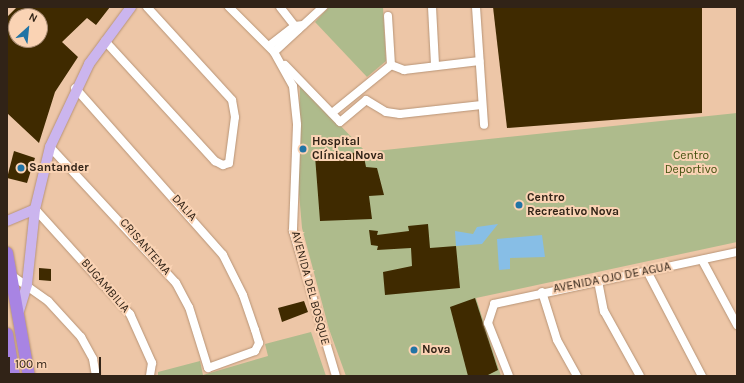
<!DOCTYPE html>
<meta charset="utf-8">
<style>
body{margin:0}
#map{position:relative;width:744px;height:383px;overflow:hidden;background:#edc6a7;font-family:Karla,sans-serif}
div>[style]{position:absolute}
[style*='--x']{left:calc(var(--x)*1px);top:calc(var(--y)*1px);width:calc(var(--w)*1px);rotate:calc(var(--a)*1deg)}
.green>*{inset:0;background:#aebb8c}
.water>*{inset:0;background:#87bee6}
.building>*{inset:0;background:#3f2a00}
.roads{filter:drop-shadow(0 0 1px #b89476) drop-shadow(0 0 1px #b89476)}
.minor>*{height:8px;margin:-4px;padding:0 4px;transform-origin:4px;border-radius:4px;background:#fff}
.major>*{height:10px;margin:-5px;padding:0 5px;transform-origin:5px;border-radius:5px;background:#cbb5ee}
.highway>*{height:12px;margin:-6px;padding:0 6px;transform-origin:6px;border-radius:6px;background:#a884e3}
.dots>*{width:11px;height:11px;translate:-50% -50%;box-sizing:border-box;border:2px solid #fad3b4;border-radius:50%}
span{translate:-50% -50%;white-space:nowrap;text-align:center;line-height:1.15;-webkit-text-stroke:4px #fad3b4;paint-order:stroke}
.poi-label{font-size:12px;color:#312317;font-weight:700}
.left{translate:0 -50%;text-align:left}
.park-label{font-size:12px;color:#445110}
.street-label{font-size:12px;color:#312317}
.frame{position:absolute;inset:0;border:8px solid #312317;pointer-events:none}
.north{position:absolute;left:8px;top:8px;width:40px;height:40px;box-sizing:border-box;background:#fad3b4;border:1px solid #aa8d75;border-radius:50%;rotate:27deg;font-size:11px;font-weight:700;line-height:16px;text-align:center;color:#312317}
.north::after{content:'';display:block;margin:auto;width:14px;height:18px;background:#2274a5;clip-path:polygon(50% 0,100% 100%,50% 72%,0 100%)}
.scale{position:absolute;left:8px;top:357px;width:93px;height:18px;box-sizing:border-box;border:2px solid #312317;border-top:0;padding-left:5px;font-size:12px;line-height:14px;white-space:nowrap;color:#312317;-webkit-text-stroke:3px #fad3b4;paint-order:stroke}
</style>
<div id="map">
<div class="green">
<div style="clip-path:polygon(329px 7px,383px 7px,386px 61px,367px 77px,315px 22px)"></div>
<div style="clip-path:polygon(300px 84px,366px 152px,737px 113px,737px 242px,476px 298px,501px 376px,346px 376px,329px 329px,302px 228px,298px 181px)"></div>
<div style="clip-path:polygon(311px 332px,326px 376px,158px 376px,158px 372px,200px 361px,203px 375px,268px 356px,265px 344px)"></div>
</div>
<div class="water">
<div style="clip-path:polygon(498px 224px,482px 244px,456px 246px,455px 231px,473px 234px,477px 227px)"></div>
<div style="clip-path:polygon(542px 235px,545px 257px,510px 258px,510px 269px,499px 270px,497px 239px)"></div>
</div>
<div class="building">
<div style="clip-path:polygon(evenodd,17px 7px,110px 7px,96px 25px,87px 18px,62px 42px,78px 57px,55px 92px,39px 143px,7px 113px,7px 17px,17px 7px,16px 16px,40px 16px,40px 40px,16px 40px,16px 16px)"></div>
<div style="clip-path:polygon(493px 7px,702px 7px,702px 113px,507px 128px)"></div>
<div style="clip-path:polygon(14px 151px,35px 158px,27px 183px,7px 178px)"></div>
<div style="clip-path:polygon(363px 152px,366px 167px,377px 168px,384px 195px,369px 196px,372px 219px,320px 221px,315px 156px)"></div>
<div style="clip-path:polygon(428px 224px,430px 248px,456px 246px,460px 288px,385px 295px,383px 272px,412px 266px,411px 248px,377px 250px,378px 246px,371px 245px,369px 230px,378px 231px,377px 235px,409px 231px,408px 226px)"></div>
<div style="clip-path:polygon(39px 268px,51px 269px,51px 281px,39px 280px)"></div>
<div style="clip-path:polygon(475px 298px,498px 370px,486px 376px,468px 376px,450px 307px)"></div>
<div style="clip-path:polygon(304px 301px,308px 312px,282px 322px,278px 308px)"></div>
</div>
<div class="roads">
<div class="minor">
<div style="--x:229;--y:7;--w:64;--a:45"></div>
<div style="--x:274;--y:52;--w:39;--a:61"></div>
<div style="--x:293;--y:86;--w:39;--a:84"></div>
<div style="--x:297;--y:125;--w:106;--a:92.2"></div>
<div style="--x:293;--y:231;--w:151;--a:73.5"></div>
<div style="--x:280;--y:7;--w:29;--a:52"></div>
<div style="--x:432;--y:7;--w:58;--a:87"></div>
<div style="--x:476;--y:7;--w:118;--a:86.1"></div>
<div style="--x:388;--y:16;--w:49;--a:86.5"></div>
<div style="--x:105;--y:41;--w:163;--a:47.5"></div>
<div style="--x:215;--y:161;--w:9;--a:27"></div>
<div style="--x:223;--y:165;--w:6;--a:-18"></div>
<div style="--x:229;--y:163;--w:46;--a:-82.6"></div>
<div style="--x:235;--y:117;--w:17;--a:-100"></div>
<div style="--x:232;--y:100;--w:126;--a:-132.4"></div>
<div style="--x:269;--y:46;--w:33;--a:-38"></div>
<div style="--x:295;--y:26;--w:8;--a:-7"></div>
<div style="--x:274;--y:52;--w:67;--a:-42.6"></div>
<div style="--x:285;--y:65;--w:79;--a:46"></div>
<div style="--x:340;--y:122;--w:34;--a:-40"></div>
<div style="--x:366;--y:100;--w:23;--a:31"></div>
<div style="--x:386;--y:112;--w:14;--a:8"></div>
<div style="--x:400;--y:114;--w:82;--a:-6.3"></div>
<div style="--x:391;--y:65;--w:14;--a:21"></div>
<div style="--x:404;--y:70;--w:76;--a:-6.8"></div>
<div style="--x:332;--y:113;--w:76;--a:-39.1"></div>
<div style="--x:50;--y:147;--w:185;--a:47.2"></div>
<div style="--x:176;--y:283;--w:27;--a:62"></div>
<div style="--x:189;--y:307;--w:64;--a:72.7"></div>
<div style="--x:208;--y:368;--w:50;--a:-19.9"></div>
<div style="--x:255;--y:351;--w:9;--a:-63"></div>
<div style="--x:259;--y:343;--w:14;--a:-107"></div>
<div style="--x:255;--y:330;--w:37;--a:-109"></div>
<div style="--x:243;--y:295;--w:45;--a:-116.6"></div>
<div style="--x:223;--y:255;--w:223;--a:-131.5"></div>
<div style="--x:35;--y:209;--w:142;--a:47.9"></div>
<div style="--x:130;--y:314;--w:54;--a:65.8"></div>
<div style="--x:152;--y:363;--w:13;--a:99"></div>
<div style="--x:702;--y:260;--w:74;--a:61.7"></div>
<div style="--x:647;--y:271;--w:119;--a:62.4"></div>
<div style="--x:14;--y:277;--w:42;--a:35.2"></div>
<div style="--x:48;--y:301;--w:49;--a:47.5"></div>
<div style="--x:81;--y:337;--w:25;--a:61"></div>
<div style="--x:93;--y:359;--w:17;--a:80"></div>
<div style="--x:598;--y:281;--w:31;--a:79"></div>
<div style="--x:604;--y:311;--w:74;--a:61"></div>
<div style="--x:542;--y:292;--w:50;--a:72.6"></div>
<div style="--x:557;--y:340;--w:41;--a:60.9"></div>
<div style="--x:509;--y:376;--w:57;--a:-111.6"></div>
<div style="--x:488;--y:323;--w:20;--a:-72"></div>
<div style="--x:494;--y:304;--w:249;--a:-12.1"></div>
</div>
<div class="major">
<div style="--x:7;--y:221;--w:30;--a:-23"></div>
<div style="--x:19;--y:311;--w:28;--a:-73"></div>
<div style="--x:27;--y:284;--w:75;--a:-83.9"></div>
<div style="--x:35;--y:209;--w:64;--a:-76.4"></div>
<div style="--x:50;--y:147;--w:92;--a:-64.8"></div>
<div style="--x:89;--y:64;--w:71;--a:-53.6"></div>
</div>
<div class="highway">
<div style="--x:7;--y:253;--w:125;--a:79.9"></div>
<div style="--x:7;--y:334;--w:43;--a:80.5"></div>
</div>
</div>
<div class="dots">
<div style="left:303px;top:149px;background:#2274a5"></div>
<div style="left:21px;top:168px;background:#2274a5"></div>
<div style="left:519px;top:205px;background:#2274a5"></div>
<div style="left:414px;top:350px;background:#2274a5"></div>
</div>
<div class="poi-label">
<span class="left" style="left:312px;top:149px">Hospital<br>Clínica Nova</span>
<span class="left" style="left:29px;top:168px">Santander</span>
<span class="left" style="left:527px;top:205px">Centro<br>Recreativo Nova</span>
<span class="left" style="left:422px;top:350px">Nova</span>
</div>
<div class="park-label">
<span style="left:691px;top:163px">Centro<br>Deportivo</span>
</div>
<div class="street-label">
<span style="left:184px;top:208px;rotate:48deg">DALIA</span>
<span style="left:145px;top:247px;rotate:49deg">CRISANTEMA</span>
<span style="left:612px;top:278px;rotate:-11deg">AVENIDA OJO DE AGUA</span>
<span style="left:105px;top:286px;rotate:49deg">BUGAMBILIA</span>
<span style="left:310px;top:288px;rotate:75deg">AVENIDA DEL BOSQUE</span>
</div>
<div class="frame"></div>
<div class="north">N</div>
<div class="scale">100 m</div>
</div>
